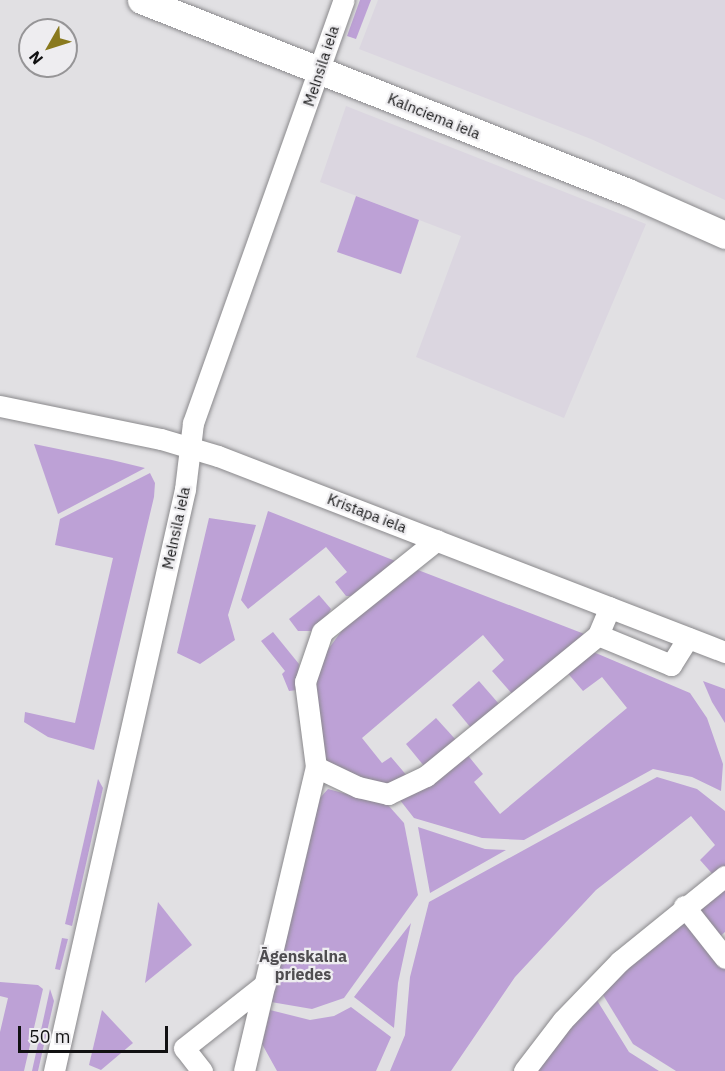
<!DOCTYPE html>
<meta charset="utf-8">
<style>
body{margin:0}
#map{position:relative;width:725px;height:1071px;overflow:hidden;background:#e1e0e3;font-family:"IBM Plex Sans",sans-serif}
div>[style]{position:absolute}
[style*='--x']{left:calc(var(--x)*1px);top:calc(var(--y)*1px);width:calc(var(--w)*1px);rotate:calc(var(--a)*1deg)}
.built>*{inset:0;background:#dbd6e0}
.green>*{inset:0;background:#bda1d6}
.roads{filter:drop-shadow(0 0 2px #8a898c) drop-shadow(0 0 2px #8a898c)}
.minor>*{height:21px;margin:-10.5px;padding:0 10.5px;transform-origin:10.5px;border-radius:10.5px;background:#fff}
.major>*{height:27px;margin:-13.5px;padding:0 13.5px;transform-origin:13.5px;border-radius:13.5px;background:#fff}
span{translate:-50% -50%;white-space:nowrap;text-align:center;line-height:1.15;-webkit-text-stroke:4.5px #eeedf0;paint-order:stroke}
.street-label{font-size:15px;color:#111112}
.neighbourhood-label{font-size:16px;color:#4f4d50;font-weight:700}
.north{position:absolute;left:18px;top:18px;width:60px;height:60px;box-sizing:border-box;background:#eeedf0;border:2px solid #969597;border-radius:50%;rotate:231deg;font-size:16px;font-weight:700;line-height:24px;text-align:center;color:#111112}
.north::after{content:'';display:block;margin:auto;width:21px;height:27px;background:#89791e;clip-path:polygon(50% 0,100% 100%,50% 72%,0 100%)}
.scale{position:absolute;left:18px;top:1026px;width:150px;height:27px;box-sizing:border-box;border:3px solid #111112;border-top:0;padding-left:8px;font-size:18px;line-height:21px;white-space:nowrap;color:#111112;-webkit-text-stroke:4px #eeedf0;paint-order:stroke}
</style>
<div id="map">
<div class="built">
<div style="clip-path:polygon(378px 0,725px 0,725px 200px,591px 139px,359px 49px)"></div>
<div style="clip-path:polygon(346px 106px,646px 224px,564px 418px,416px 357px,461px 236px,320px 182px)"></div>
</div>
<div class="green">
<div style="clip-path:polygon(360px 0,371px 0,356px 39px,347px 36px)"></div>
<div style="clip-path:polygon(356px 196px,419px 220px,401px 274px,337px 252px)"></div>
<div style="clip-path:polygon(34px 444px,112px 460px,145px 468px,58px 514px)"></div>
<div style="clip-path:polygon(150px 473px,155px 483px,154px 497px,94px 750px,48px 737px,24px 722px,25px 712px,75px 723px,113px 558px,55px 545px,60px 519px)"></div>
<div style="clip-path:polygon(268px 511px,398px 562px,352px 596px,346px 596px,335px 582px,347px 572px,326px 547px,248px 609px,241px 600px)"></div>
<div style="clip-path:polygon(209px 518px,256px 525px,228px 615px,235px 640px,200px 664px,177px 653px)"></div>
<div style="clip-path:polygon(418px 570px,587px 635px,514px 696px,492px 671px,504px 660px,483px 635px,362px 738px,382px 763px,391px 757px,408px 777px,381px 786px,330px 764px,321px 756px,316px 689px,318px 663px,346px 625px)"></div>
<div style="clip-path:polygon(319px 595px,331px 609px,325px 620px,314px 631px,298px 631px,289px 619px)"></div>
<div style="clip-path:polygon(273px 632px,299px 664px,297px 690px,289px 691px,282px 674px,285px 671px,261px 641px)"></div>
<div style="clip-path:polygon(591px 651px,690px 693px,707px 718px,723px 764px,721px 791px,692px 777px,653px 769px,524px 840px,482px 838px,414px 818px,396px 795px,466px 753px,483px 774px,474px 782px,500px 814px,627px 708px,602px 677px,583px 691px,565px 670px)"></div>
<div style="clip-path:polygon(479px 681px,499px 704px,471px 728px,452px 705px)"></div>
<div style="clip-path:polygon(703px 681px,725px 689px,725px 723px,712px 702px)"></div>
<div style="clip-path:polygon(436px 718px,456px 740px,424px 766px,406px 744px)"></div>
<div style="clip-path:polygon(657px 777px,697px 789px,725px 811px,725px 871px,716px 878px,700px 860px,715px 845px,691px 816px,596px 890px,515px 977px,451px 1071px,390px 1071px,405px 1035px,410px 977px,429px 902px)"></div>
<div style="clip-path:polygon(98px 779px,103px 788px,72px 926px,65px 924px)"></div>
<div style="clip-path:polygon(328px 789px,388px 805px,404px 823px,418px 895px,344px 998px,312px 1009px,271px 1002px,319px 799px)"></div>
<div style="clip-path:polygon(418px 827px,485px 849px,506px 850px,430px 893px)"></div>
<div style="clip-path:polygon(725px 882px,725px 932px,717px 939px,691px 907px)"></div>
<div style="clip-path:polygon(158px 902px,192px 945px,145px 983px)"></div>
<div style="clip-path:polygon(685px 912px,725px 965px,725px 1071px,676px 1071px,633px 1044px,600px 990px)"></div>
<div style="clip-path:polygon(411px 923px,398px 983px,394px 1028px,354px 997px)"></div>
<div style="clip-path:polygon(62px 938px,68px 939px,60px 970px,55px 969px)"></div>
<div style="clip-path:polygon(0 982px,38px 985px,43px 989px,24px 1071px,0 1071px,0 1032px,8px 998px,0 996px)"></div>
<div style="clip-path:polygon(50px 989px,54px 1001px,38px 1071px,32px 1071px)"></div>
<div style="clip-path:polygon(595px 997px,629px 1052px,659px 1071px,535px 1071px)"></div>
<div style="clip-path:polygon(351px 1007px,391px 1037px,376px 1071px,277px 1071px,262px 1044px,270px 1010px,310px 1020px,334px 1016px)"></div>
<div style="clip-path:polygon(102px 1010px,133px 1043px,101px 1070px,89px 1065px)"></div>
</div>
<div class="roads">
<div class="minor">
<div style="--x:0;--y:406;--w:164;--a:11.6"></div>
<div style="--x:161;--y:439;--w:59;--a:16.6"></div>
<div style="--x:218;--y:456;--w:544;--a:21.14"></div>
<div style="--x:598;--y:635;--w:79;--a:22.3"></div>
<div style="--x:671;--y:665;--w:32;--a:-58"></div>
<div style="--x:316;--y:767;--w:86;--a:-97.4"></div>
<div style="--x:305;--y:682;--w:53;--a:-71.2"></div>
<div style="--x:322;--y:632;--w:147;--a:-38.7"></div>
<div style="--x:684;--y:906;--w:66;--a:51.7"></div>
<div style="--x:54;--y:1071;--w:597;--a:-77.31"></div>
<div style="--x:185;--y:489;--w:66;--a:-83.1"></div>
<div style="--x:193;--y:423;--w:449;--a:-70.4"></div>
<div style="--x:202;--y:1071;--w:29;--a:-128"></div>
<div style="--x:184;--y:1048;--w:103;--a:-38.3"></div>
<div style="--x:244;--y:1071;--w:312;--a:-76.7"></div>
<div style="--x:316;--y:767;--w:47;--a:25.5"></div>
<div style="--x:358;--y:787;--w:31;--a:13"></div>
<div style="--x:388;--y:794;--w:42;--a:-25.3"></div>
<div style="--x:426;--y:776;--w:222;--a:-39.3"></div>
<div style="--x:598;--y:635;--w:30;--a:-67"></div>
<div style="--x:524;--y:1071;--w:64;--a:-52.6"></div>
<div style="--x:563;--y:1020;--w:82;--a:-46"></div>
<div style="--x:620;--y:961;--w:135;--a:-39"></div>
</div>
<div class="major">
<div style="--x:141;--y:0;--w:523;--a:21.52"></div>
<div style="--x:628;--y:192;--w:106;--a:23.9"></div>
</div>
</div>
<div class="street-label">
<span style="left:321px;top:66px;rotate:-72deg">Melnsila iela</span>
<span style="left:434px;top:116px;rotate:22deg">Kalnciema iela</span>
<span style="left:367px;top:513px;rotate:21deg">Kristapa iela</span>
<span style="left:176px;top:528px;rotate:-78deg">Melnsila iela</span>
</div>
<div class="neighbourhood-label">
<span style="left:303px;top:965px">Āgenskalna<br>priedes</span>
</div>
<div class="north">N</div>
<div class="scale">50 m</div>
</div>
